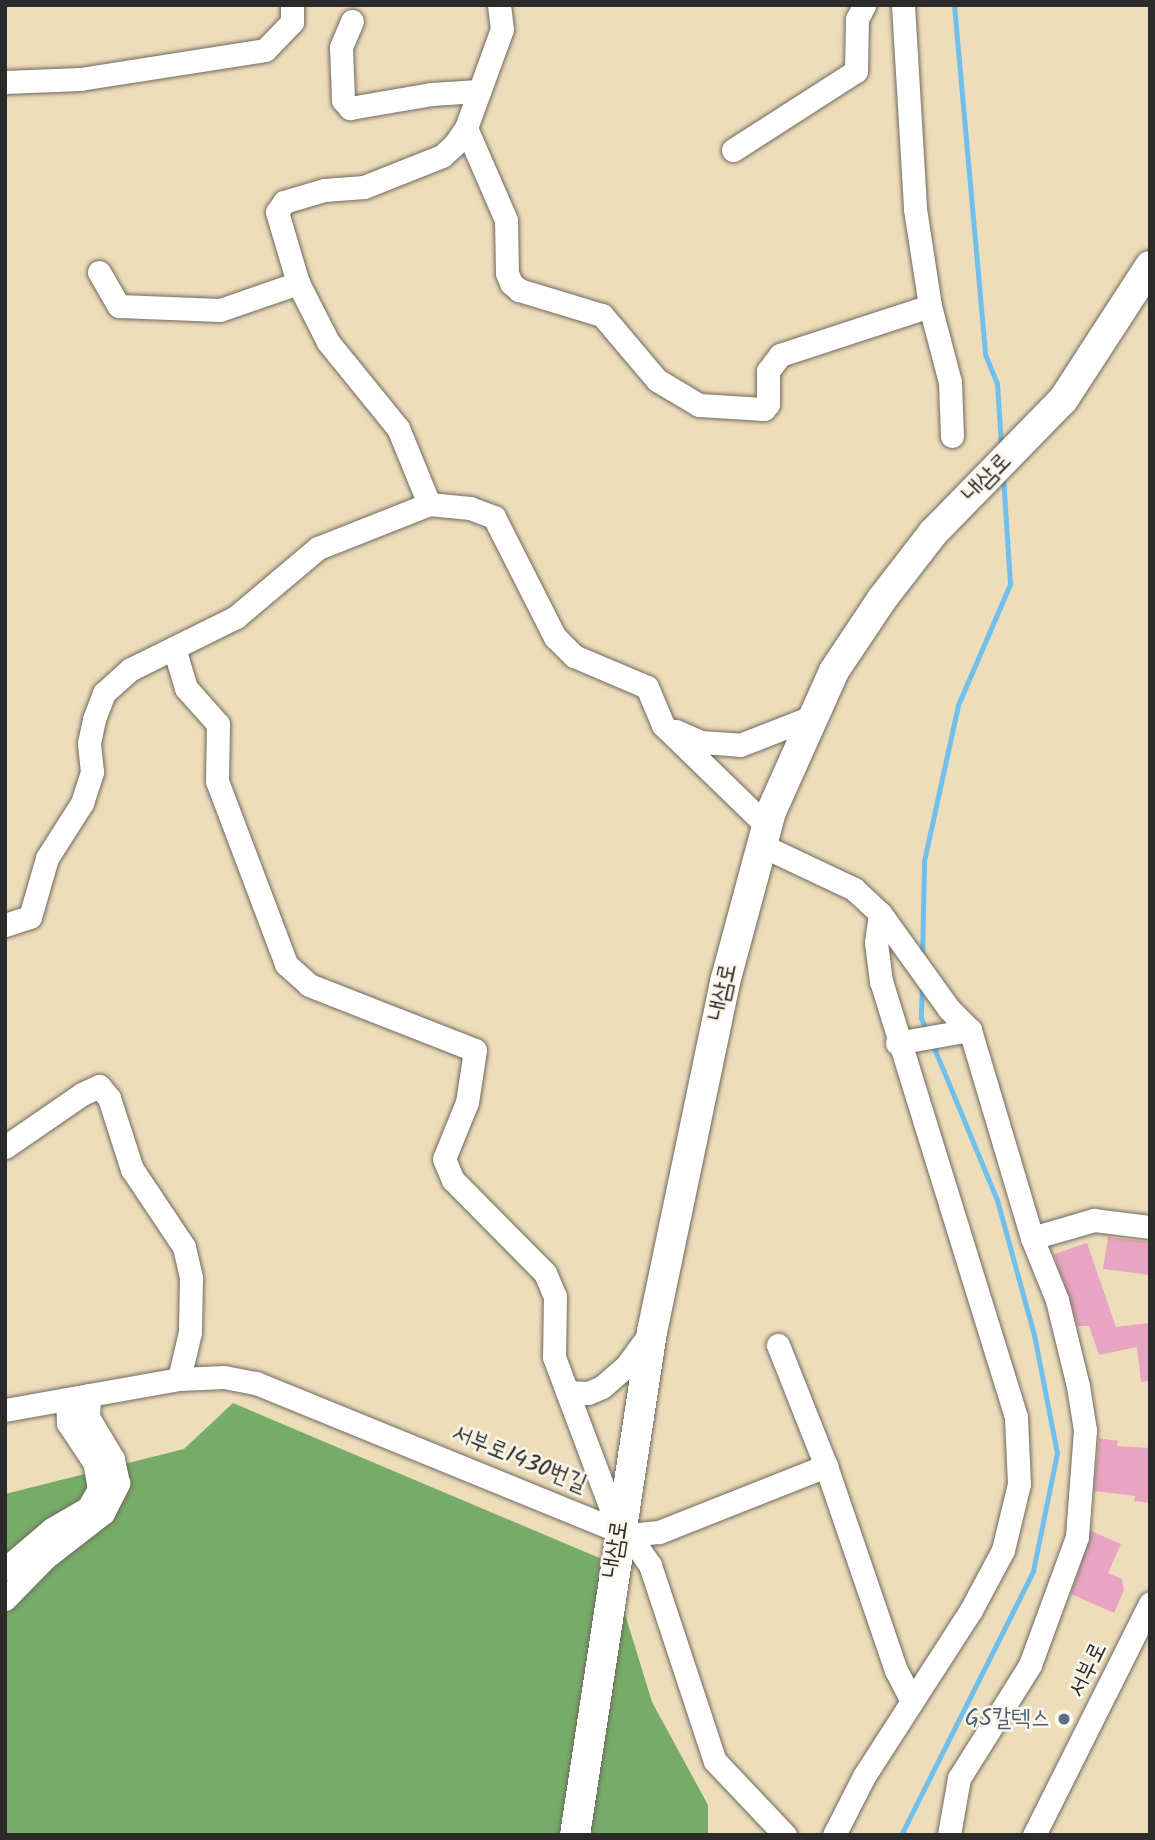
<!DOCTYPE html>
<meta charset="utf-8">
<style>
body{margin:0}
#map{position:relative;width:1155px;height:1840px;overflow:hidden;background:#edb;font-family:Kalam,"Poor Story",sans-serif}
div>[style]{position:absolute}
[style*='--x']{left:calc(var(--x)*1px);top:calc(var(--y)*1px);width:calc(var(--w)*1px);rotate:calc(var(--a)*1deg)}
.forest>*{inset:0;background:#76ac68}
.stream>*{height:5px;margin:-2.5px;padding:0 2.5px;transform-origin:2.5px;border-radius:2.5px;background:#70c0eb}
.building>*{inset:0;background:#e8a5c1}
.roads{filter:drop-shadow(0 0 2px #6f695d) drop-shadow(0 0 2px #6f695d)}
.minor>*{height:23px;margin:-11.5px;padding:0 11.5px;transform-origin:11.5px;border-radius:11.5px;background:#fff}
.major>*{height:30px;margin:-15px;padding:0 15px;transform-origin:15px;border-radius:15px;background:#fff}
.dots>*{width:19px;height:19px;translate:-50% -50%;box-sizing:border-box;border:4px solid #fbf7ec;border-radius:50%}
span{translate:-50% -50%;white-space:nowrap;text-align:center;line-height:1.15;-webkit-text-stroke:5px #fbf7ec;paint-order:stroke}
.street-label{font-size:24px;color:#2b2b2b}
.service-label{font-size:24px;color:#4e5e75}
.right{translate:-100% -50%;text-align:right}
.frame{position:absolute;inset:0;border:7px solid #2b2b2b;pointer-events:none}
</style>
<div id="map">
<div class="forest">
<div style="clip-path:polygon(233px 1403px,609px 1562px,652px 1702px,708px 1805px,708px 1835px,5px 1835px,5px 1494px,184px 1449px)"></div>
</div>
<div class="stream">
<div style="--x:954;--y:5;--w:350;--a:84.9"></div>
<div style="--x:985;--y:354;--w:31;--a:68"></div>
<div style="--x:997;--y:383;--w:63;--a:86.4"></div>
<div style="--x:922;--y:960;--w:99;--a:-88.8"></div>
<div style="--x:924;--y:861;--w:160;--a:-77.7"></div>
<div style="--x:958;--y:705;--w:132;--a:-66.7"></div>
<div style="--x:1010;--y:584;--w:107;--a:-93.7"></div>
<div style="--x:922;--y:984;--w:34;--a:92"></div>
<div style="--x:921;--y:1018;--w:15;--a:67"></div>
<div style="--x:901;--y:1835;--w:295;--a:-63.4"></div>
<div style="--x:1033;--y:1571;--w:120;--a:-78.5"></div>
<div style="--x:1057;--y:1453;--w:120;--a:-101"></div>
<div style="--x:1034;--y:1335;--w:140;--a:-105.3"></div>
<div style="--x:997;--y:1200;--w:172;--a:-112.5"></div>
</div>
<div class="building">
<div style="clip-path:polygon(1108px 1237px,1150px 1242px,1150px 1275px,1103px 1269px)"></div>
<div style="clip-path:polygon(1087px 1243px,1116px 1327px,1150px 1323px,1150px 1381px,1141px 1382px,1137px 1347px,1099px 1355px,1089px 1326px,1078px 1326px,1054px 1254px)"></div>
<div style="clip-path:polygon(1099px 1438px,1118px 1441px,1117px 1446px,1150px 1448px,1150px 1503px,1134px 1501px,1135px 1496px,1094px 1491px)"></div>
<div style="clip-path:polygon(1091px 1531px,1121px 1544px,1108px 1573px,1122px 1579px,1124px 1590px,1114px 1613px,1071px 1594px)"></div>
</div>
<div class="roads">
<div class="minor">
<div style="--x:499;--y:5;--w:24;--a:83"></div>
<div style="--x:502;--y:29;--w:105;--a:110"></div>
<div style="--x:466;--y:128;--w:21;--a:125"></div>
<div style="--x:454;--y:145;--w:16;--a:137"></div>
<div style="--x:442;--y:156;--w:84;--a:158.3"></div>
<div style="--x:364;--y:187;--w:40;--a:175.7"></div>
<div style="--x:324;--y:190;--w:42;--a:163.3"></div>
<div style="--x:284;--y:202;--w:12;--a:125"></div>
<div style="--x:277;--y:212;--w:74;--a:73.5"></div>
<div style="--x:298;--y:283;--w:66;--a:63"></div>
<div style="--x:328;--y:342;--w:111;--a:50.9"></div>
<div style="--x:398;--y:428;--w:82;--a:67.8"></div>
<div style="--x:429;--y:504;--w:41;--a:5.6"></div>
<div style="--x:470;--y:508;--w:26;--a:21"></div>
<div style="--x:494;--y:517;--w:135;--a:63.1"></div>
<div style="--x:555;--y:637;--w:27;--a:45"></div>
<div style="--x:574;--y:656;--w:79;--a:23"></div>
<div style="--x:647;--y:687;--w:41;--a:67.2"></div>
<div style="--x:663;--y:725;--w:145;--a:44.2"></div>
<div style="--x:903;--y:5;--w:204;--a:86.6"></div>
<div style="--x:915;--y:209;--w:98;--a:81.2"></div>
<div style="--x:930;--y:306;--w:79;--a:75.3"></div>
<div style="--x:950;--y:382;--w:54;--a:87.9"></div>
<div style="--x:352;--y:21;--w:28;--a:113"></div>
<div style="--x:341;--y:47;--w:53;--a:87.8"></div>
<div style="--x:343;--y:100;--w:11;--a:49"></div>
<div style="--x:350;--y:108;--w:82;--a:-9.8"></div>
<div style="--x:431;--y:94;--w:48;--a:-3.6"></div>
<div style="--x:5;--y:82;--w:75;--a:-2.3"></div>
<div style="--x:80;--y:79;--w:187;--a:-8.9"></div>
<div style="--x:265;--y:50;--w:39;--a:-46"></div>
<div style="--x:292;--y:22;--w:17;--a:-90"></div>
<div style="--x:466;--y:128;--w:100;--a:66.5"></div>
<div style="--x:506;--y:220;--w:53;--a:88.9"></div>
<div style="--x:507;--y:273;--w:11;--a:68"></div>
<div style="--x:511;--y:283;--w:11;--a:41"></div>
<div style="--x:519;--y:290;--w:87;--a:16.8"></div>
<div style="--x:602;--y:315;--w:85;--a:49.8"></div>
<div style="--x:657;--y:380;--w:49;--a:30.8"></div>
<div style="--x:699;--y:405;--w:65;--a:3.5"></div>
<div style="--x:764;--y:409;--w:6;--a:-51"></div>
<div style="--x:768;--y:404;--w:33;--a:-90"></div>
<div style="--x:768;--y:371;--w:20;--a:-53"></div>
<div style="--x:780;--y:355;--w:158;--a:-18.1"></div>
<div style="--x:733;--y:150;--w:146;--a:-32.7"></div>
<div style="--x:856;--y:71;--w:52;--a:-88.9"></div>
<div style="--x:857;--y:19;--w:16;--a:-63"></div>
<div style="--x:99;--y:272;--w:39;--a:60"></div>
<div style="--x:119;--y:306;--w:101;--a:2.3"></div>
<div style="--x:220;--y:310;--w:83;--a:-19.1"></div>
<div style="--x:174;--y:648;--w:42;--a:73.3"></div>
<div style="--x:186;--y:688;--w:48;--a:48.4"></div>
<div style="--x:218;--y:724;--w:57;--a:91"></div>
<div style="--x:217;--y:781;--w:196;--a:69.3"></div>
<div style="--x:286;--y:964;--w:31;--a:42"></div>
<div style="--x:309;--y:985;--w:178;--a:21.4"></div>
<div style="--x:475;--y:1050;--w:53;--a:98.7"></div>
<div style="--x:467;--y:1102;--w:61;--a:112"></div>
<div style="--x:444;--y:1159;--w:23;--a:67"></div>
<div style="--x:453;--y:1180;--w:131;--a:45.3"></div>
<div style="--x:545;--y:1273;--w:25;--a:67"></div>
<div style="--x:555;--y:1296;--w:61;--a:90.9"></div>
<div style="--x:554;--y:1357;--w:185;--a:69.4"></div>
<div style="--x:676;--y:731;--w:27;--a:24"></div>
<div style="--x:701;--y:742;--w:39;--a:4"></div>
<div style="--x:740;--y:745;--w:79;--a:-21.4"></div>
<div style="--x:761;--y:845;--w:103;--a:25.3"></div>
<div style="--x:854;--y:889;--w:35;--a:43"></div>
<div style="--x:880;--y:913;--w:118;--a:54.3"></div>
<div style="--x:949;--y:1009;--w:30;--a:45"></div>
<div style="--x:970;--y:1030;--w:217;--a:73.4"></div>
<div style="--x:1032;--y:1238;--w:67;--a:68"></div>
<div style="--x:1057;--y:1300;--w:89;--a:76.3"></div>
<div style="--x:1078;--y:1386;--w:45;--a:81"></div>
<div style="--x:1085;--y:1430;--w:107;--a:94.3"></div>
<div style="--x:1077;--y:1537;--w:136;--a:110.2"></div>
<div style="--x:1030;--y:1665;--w:133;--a:122.1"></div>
<div style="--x:959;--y:1778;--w:58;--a:100"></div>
<div style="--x:5;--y:925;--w:26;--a:-18"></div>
<div style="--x:30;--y:917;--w:61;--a:-73.9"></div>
<div style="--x:47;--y:858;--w:65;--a:-57.5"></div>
<div style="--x:82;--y:803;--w:33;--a:-72"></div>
<div style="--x:92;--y:772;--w:29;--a:-96"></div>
<div style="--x:89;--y:743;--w:25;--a:-78"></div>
<div style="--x:94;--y:719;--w:28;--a:-69"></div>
<div style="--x:104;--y:693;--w:36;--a:-42"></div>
<div style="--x:131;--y:669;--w:117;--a:-26.3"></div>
<div style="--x:236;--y:617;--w:107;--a:-40.1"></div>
<div style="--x:318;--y:548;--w:119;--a:-21.6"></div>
<div style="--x:897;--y:1043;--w:74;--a:-10.1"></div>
<div style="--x:5;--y:1147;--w:93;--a:-34.5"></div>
<div style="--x:82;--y:1094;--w:19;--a:-25"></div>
<div style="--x:99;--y:1086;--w:16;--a:50"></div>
<div style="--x:109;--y:1098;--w:75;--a:72.1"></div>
<div style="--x:132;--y:1169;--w:94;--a:56.3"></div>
<div style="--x:184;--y:1247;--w:32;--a:77"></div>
<div style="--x:191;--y:1278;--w:54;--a:91.1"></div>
<div style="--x:190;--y:1332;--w:48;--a:103.2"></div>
<div style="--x:1032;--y:1238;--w:65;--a:-16.2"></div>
<div style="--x:1094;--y:1220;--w:56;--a:7.1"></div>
<div style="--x:778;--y:1345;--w:130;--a:68.4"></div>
<div style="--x:826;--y:1466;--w:216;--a:71.1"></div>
<div style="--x:896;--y:1670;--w:35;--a:63"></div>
<div style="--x:567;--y:1392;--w:21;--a:3"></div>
<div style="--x:588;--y:1393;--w:15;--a:-23"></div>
<div style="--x:602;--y:1387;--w:33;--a:-41"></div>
<div style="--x:627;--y:1365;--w:39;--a:-54"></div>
<div style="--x:5;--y:1410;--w:177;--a:-10.1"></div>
<div style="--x:179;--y:1379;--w:45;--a:-2.5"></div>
<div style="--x:224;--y:1377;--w:33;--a:11"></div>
<div style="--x:256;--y:1383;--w:403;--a:22.2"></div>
<div style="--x:629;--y:1535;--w:37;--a:55"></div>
<div style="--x:650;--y:1565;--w:206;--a:71.7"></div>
<div style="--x:715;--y:1761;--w:102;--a:46.6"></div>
<div style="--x:629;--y:1535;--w:30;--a:-6"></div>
<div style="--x:659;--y:1532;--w:180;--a:-21.6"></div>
<div style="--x:5;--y:1569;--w:62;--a:-40.4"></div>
<div style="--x:52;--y:1529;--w:42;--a:-30.3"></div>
<div style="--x:88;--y:1508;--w:22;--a:-60"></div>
<div style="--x:99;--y:1489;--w:27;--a:-100"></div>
<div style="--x:94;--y:1462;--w:47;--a:-123.7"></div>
<div style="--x:68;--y:1423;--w:24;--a:-92"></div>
<div style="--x:5;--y:1599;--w:57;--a:-45.7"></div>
<div style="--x:45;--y:1558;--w:73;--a:-37.8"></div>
<div style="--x:103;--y:1513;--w:34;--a:-63"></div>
<div style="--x:118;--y:1483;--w:25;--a:-102"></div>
<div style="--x:113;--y:1459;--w:49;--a:-120.8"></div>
<div style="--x:88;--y:1417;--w:22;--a:-87"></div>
<div style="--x:834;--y:1835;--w:66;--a:-63"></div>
<div style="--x:864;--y:1776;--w:197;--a:-57.2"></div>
<div style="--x:971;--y:1610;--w:68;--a:-61.9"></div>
<div style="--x:1003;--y:1550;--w:68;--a:-76.4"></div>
<div style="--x:1019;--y:1484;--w:67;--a:-92.6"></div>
<div style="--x:1016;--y:1417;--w:455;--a:-107.2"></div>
<div style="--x:881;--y:982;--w:40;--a:-97.1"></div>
<div style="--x:876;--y:942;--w:29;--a:-82"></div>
<div style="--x:1034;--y:1835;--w:259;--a:-63.4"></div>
</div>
<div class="major">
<div style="--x:575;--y:1835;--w:509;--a:-81.3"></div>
<div style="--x:652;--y:1332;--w:358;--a:-78.2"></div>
<div style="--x:725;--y:982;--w:176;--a:-74.9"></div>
<div style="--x:771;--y:812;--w:154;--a:-65.9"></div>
<div style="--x:834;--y:671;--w:87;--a:-56.3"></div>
<div style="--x:882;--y:599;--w:83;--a:-52.3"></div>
<div style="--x:933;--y:533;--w:186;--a:-45.7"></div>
<div style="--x:1063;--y:400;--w:160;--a:-57"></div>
</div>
</div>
<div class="dots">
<div style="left:1064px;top:1719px;background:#5c6f8a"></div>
</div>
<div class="street-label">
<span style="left:987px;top:478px;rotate:-46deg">내삼로</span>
<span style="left:723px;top:992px;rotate:-78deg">내삼로</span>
<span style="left:519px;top:1459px;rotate:22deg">서부로1430번길</span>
<span style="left:616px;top:1549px;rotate:-81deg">내삼로</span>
<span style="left:1088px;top:1670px;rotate:-64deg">서부로</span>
</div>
<div class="service-label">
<span class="right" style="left:1050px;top:1719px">GS칼텍스</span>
</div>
<div class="frame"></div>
</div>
